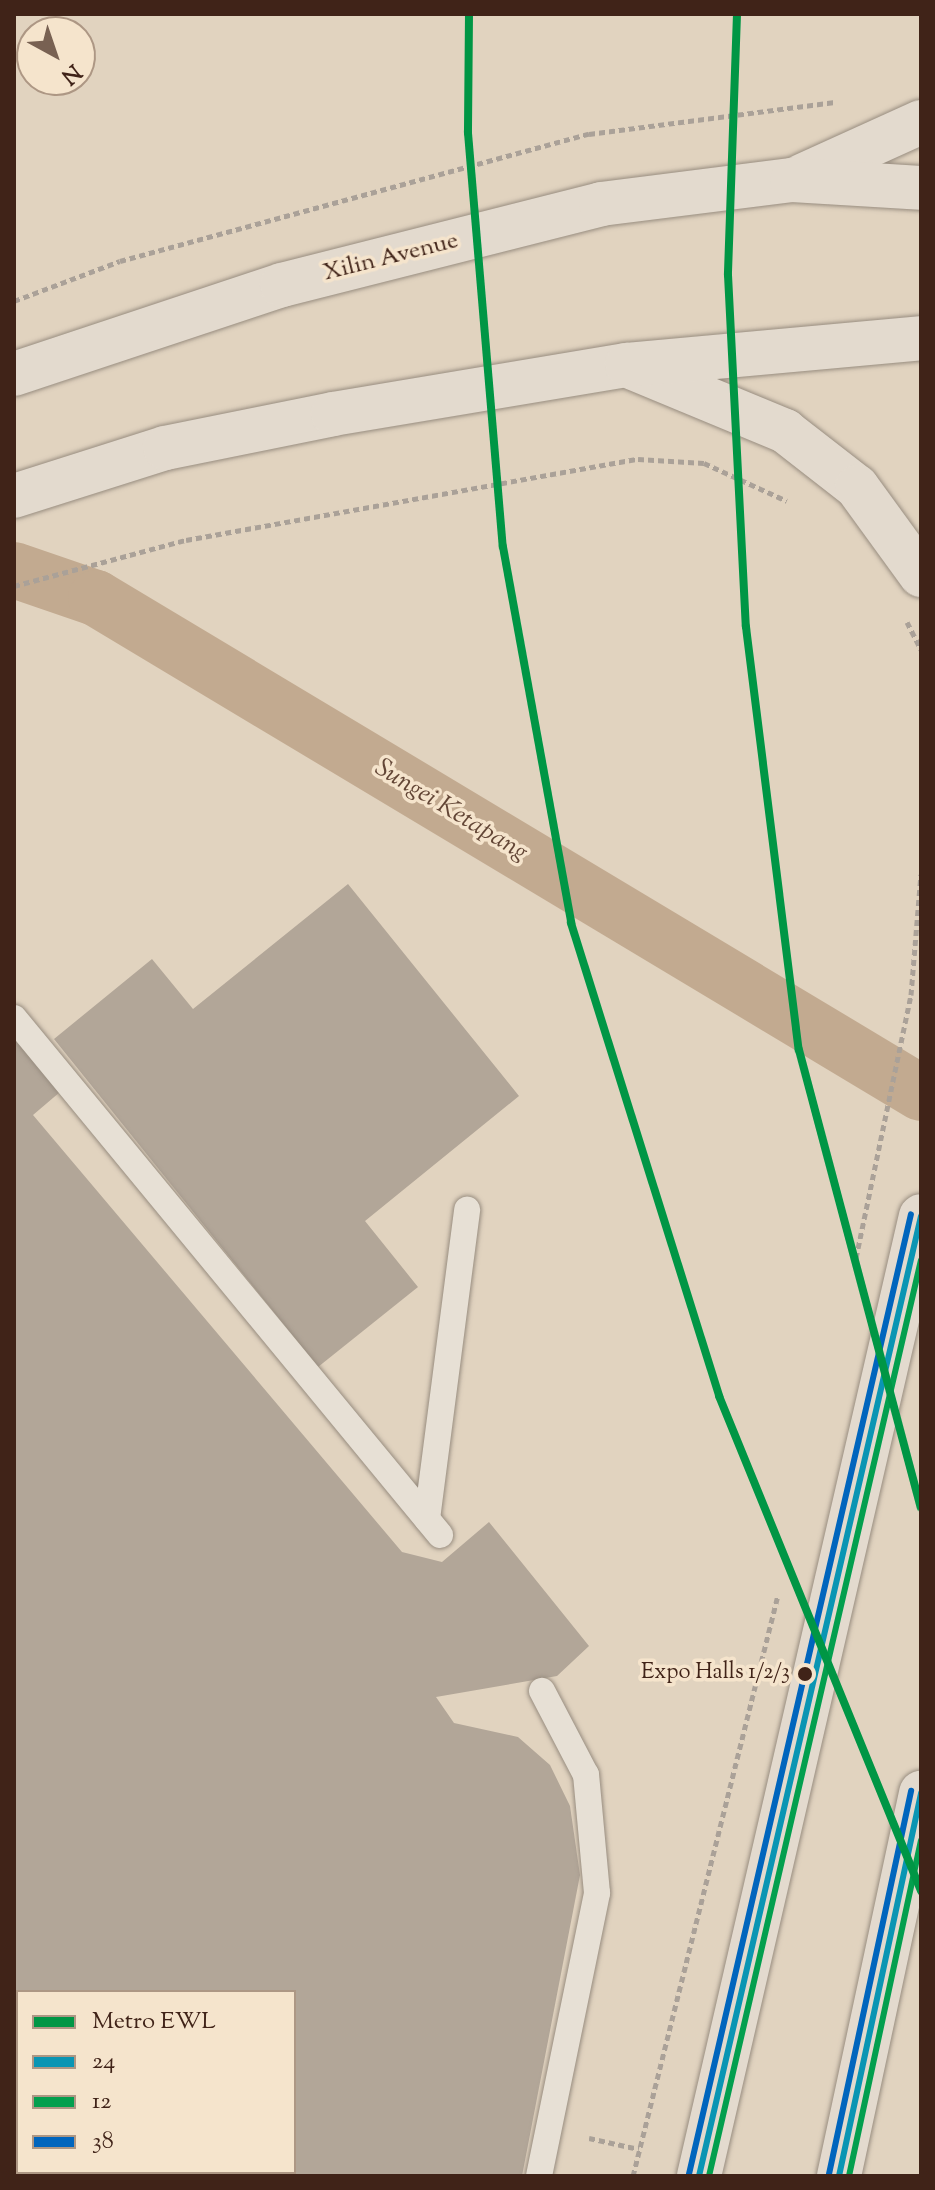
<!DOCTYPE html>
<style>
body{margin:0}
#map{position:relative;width:935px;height:2190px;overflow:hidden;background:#e1d3bf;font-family:"Sorts Mill Goudy",serif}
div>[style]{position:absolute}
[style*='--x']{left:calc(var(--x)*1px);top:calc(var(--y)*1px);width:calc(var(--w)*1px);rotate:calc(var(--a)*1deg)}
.canal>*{height:56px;margin:-28px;padding:0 28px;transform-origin:28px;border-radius:28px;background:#c2aa90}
.building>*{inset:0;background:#b2a698}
.path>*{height:5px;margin-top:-2.5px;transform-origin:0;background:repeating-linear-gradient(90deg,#aaa198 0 6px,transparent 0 10px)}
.roads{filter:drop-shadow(0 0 2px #988d80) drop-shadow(0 0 2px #988d80)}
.lane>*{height:26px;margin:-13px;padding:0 13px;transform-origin:13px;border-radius:13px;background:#e7e0d5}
.primary>*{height:44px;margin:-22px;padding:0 22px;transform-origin:22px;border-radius:22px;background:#e3dace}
.bus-1>*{height:6px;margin:-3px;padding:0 3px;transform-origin:3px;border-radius:3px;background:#0a95b3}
.bus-2>*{height:6px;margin:-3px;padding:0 3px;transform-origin:3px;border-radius:3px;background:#039f4e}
.bus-3>*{height:6px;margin:-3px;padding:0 3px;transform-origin:3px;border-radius:3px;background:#0065bd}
.metro-1>*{height:8px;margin:-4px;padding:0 4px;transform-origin:4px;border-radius:4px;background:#009645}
.dots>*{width:22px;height:22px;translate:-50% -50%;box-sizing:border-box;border:4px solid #f5e4cc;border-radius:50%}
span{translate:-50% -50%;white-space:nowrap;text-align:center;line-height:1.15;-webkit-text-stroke:7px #f5e4cc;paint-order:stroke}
.bus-label{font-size:22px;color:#402318}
.right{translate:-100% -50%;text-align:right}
.street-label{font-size:24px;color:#402318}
.water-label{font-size:26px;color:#634636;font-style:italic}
.frame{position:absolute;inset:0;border:16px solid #402318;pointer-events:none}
.legend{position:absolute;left:16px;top:1990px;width:280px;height:184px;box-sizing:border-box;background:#f5e4cc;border:2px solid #ad9784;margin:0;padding:10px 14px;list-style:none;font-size:24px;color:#402318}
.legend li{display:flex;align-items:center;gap:16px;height:40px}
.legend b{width:40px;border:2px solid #ad9784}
.north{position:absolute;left:16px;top:16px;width:80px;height:80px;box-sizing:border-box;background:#f5e4cc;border:2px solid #ad9784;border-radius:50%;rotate:140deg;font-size:22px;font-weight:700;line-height:32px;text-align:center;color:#402318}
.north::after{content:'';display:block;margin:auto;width:28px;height:36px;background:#786152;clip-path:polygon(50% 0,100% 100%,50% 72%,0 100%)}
</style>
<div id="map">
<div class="canal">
<div style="--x:14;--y:570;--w:87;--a:18.9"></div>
<div style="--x:96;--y:598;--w:962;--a:30.96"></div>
</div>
<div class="building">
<div style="clip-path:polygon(348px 884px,519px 1096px,365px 1221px,418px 1287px,318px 1367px,54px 1039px,152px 959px,193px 1009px)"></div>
<div style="clip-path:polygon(evenodd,14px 1037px,60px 1092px,33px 1115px,402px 1552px,442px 1562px,489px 1522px,589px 1646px,557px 1676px,436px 1697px,454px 1723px,518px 1737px,550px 1765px,570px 1806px,580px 1875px,522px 2176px,14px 2176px,14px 1037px,18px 1992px,294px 1992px,294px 2172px,18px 2172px,18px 1992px)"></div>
</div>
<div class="path">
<div style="--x:14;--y:301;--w:113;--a:-20.7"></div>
<div style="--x:120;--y:261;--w:486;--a:-15.2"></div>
<div style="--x:589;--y:134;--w:248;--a:-7.4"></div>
<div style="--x:14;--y:586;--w:178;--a:-15"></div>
<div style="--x:186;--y:540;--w:459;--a:-10.2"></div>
<div style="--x:638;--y:459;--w:66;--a:3.5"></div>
<div style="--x:704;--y:463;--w:91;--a:24.6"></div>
<div style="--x:907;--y:622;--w:31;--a:63"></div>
<div style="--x:856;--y:1258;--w:269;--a:-78.2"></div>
<div style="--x:911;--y:995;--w:121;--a:-85.3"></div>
<div style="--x:589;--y:2138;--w:51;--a:12.4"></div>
<div style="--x:633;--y:2176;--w:599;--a:-75.99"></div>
</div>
<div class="roads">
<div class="lane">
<div style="--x:14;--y:1018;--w:670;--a:50.51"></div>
<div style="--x:427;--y:1519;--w:312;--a:-82.6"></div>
<div style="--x:539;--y:2176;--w:289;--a:-78.4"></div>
<div style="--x:597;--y:1893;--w:119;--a:-95.3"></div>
<div style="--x:586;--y:1775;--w:95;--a:-117.6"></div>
</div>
<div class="primary">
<div style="--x:802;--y:176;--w:131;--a:-24.4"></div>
<div style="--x:633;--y:368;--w:165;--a:22.5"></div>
<div style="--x:785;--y:431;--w:91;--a:37.9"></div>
<div style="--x:857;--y:487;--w:109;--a:54"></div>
<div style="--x:14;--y:374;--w:282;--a:-18.4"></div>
<div style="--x:282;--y:285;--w:329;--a:-14.2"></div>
<div style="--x:601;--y:204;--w:193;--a:-7.2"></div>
<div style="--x:792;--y:180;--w:129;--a:3.5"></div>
<div style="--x:14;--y:496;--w:158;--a:-17.6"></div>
<div style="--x:165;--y:448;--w:171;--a:-11.4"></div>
<div style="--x:333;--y:414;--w:298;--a:-9.5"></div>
<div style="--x:627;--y:365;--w:295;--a:-5.2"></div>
<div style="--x:699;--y:2176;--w:985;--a:-76.98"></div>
<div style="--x:839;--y:2176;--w:392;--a:-77.9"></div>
</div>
</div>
<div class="bus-1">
<div style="--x:699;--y:2176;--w:985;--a:-76.98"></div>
<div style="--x:839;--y:2176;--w:392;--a:-77.9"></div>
</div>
<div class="bus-2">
<div style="--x:709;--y:2176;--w:940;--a:-76.97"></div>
<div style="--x:849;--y:2176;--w:343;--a:-77.9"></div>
</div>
<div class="bus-3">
<div style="--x:689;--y:2174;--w:985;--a:-76.98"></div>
<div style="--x:829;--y:2174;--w:392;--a:-77.9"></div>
</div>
<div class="metro-1">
<div style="--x:469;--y:14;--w:119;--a:90.5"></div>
<div style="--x:468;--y:133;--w:415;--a:85.2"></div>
<div style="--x:503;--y:547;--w:382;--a:79.7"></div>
<div style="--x:571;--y:923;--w:496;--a:72.6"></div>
<div style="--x:719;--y:1396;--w:535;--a:67.8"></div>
<div style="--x:737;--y:14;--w:261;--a:92"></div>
<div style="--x:728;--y:275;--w:352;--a:87.1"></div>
<div style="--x:746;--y:627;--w:426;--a:82.9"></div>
<div style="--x:799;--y:1050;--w:473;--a:75.1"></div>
</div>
<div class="dots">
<div style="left:805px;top:1674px;background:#402318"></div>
</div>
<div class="bus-label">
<span class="right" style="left:790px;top:1674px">Expo Halls 1/2/3</span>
</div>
<div class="street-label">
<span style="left:391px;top:258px;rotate:-14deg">Xilin Avenue</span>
</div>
<div class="water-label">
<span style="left:451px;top:811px;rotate:31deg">Sungei Ketapang</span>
</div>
<div class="frame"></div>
<ul class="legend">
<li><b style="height:10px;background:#009645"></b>Metro EWL</li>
<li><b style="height:10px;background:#0a95b3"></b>24</li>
<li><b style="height:10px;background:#039f4e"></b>12</li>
<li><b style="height:10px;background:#0065bd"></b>38</li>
</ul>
<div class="north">N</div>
</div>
